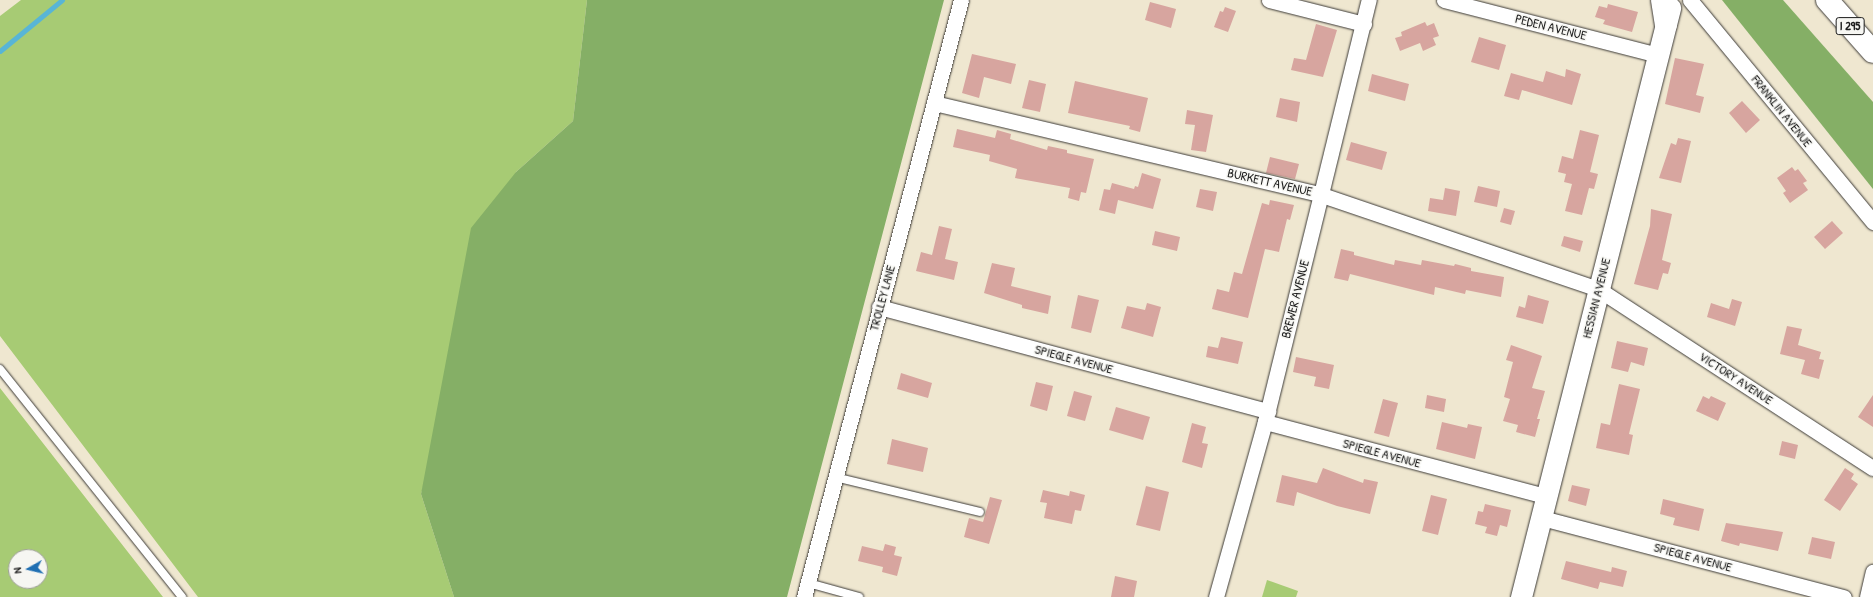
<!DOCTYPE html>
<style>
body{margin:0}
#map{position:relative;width:1873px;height:597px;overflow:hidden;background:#efe7d0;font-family:"Patrick Hand",sans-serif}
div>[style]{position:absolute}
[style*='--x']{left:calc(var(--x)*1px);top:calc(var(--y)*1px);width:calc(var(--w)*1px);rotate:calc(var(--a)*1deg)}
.green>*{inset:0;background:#a7cb74}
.forest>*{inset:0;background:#85af66}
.stream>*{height:4.5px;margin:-2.25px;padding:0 2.25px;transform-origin:2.25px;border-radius:2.25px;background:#58b5d6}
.building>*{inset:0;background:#d7a59f}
.roads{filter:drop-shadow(0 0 1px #3c3a37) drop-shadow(0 0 1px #3c3a37)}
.service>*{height:8px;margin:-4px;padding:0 4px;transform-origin:4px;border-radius:4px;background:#fff}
.minor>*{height:15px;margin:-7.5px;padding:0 7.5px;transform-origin:7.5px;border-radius:7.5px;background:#fff}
.secondary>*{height:21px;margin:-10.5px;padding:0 10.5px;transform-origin:10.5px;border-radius:10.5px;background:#fff}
.motorway>*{height:22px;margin:-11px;padding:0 11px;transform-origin:11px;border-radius:11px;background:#fff}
span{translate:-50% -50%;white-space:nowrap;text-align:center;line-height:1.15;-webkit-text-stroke:3px #f6f6f2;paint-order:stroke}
.shield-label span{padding:1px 3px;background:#f6f6f2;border:1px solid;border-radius:3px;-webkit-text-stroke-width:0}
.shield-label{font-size:12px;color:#1c1c1c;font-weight:700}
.street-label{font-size:13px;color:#1c1c1c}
.north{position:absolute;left:8px;top:549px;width:40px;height:40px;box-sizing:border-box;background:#f6f6f2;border:1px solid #9f9f9c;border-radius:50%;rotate:262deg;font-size:11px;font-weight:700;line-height:16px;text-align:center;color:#1c1c1c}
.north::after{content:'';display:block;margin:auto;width:14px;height:18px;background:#1f6fb2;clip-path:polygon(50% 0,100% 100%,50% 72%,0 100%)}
</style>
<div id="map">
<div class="green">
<div style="clip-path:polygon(21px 0,587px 0,573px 121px,516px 172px,421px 494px,454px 597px,198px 597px,0 336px,0 16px)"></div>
<div style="clip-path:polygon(evenodd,0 388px,163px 597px,0 597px,0 388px,16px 557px,40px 557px,40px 581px,16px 581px,16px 557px)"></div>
<div style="clip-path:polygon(1267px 580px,1298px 591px,1296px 597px,1262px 597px)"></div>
</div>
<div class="forest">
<div style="clip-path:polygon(587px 0,944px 0,787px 597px,454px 597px,421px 494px,471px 228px,516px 172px,573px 121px)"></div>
<div style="clip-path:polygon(1722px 0,1783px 0,1873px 102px,1873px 189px)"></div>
</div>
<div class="stream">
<div style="--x:0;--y:51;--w:80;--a:-39.4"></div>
</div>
<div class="building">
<div style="clip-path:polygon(1150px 2px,1176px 9px,1171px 28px,1145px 20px)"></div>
<div style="clip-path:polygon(1608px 4px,1638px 12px,1632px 32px,1603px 24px,1605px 20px,1595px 17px,1599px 6px,1607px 8px)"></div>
<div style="clip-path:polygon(1225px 7px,1236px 11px,1228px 32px,1214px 27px,1220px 11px,1223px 12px)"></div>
<div style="clip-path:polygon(1425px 22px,1427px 26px,1434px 23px,1439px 36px,1433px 38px,1436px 45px,1423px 51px,1420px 43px,1400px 51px,1395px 38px,1402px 36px,1401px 32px)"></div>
<div style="clip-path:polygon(1316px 24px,1337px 30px,1323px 77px,1291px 70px,1294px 58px,1306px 60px)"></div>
<div style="clip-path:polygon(1479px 37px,1506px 45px,1499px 70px,1471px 62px)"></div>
<div style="clip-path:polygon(972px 54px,1016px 64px,1011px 84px,984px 77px,979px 98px,962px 93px)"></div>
<div style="clip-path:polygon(1675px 58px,1704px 64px,1696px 95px,1704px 97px,1700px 113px,1665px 104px)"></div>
<div style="clip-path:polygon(1566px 69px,1581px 74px,1572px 105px,1522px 90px,1519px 100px,1504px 96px,1511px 73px,1543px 82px,1546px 71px,1565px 77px)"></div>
<div style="clip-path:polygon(1372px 74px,1409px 84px,1405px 101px,1368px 91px)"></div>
<div style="clip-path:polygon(1029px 80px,1046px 84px,1040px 112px,1022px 108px)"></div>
<div style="clip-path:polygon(1075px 81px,1148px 98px,1140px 132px,1129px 129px,1130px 126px,1068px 113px)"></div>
<div style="clip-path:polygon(1280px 98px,1300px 102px,1297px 122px,1276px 117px)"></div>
<div style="clip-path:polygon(1742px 101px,1760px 120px,1746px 133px,1729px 113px)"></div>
<div style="clip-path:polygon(1187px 110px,1213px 115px,1206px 152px,1191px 150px,1195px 125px,1185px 124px)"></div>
<div style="clip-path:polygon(957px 129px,995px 138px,997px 130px,1011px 134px,1010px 139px,1047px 150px,1048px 146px,1067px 150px,1067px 153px,1094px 159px,1086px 193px,1081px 192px,1079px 201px,1068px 198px,1070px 188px,1015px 178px,1017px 169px,989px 161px,990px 155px,953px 147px)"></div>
<div style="clip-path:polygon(1580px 130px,1599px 135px,1590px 172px,1598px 174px,1594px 189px,1589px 188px,1582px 215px,1565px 211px,1572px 184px,1564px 182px,1566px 174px,1558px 172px,1562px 156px,1573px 159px)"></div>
<div style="clip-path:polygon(1678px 138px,1691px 141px,1681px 183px,1659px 178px,1671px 143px,1676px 145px)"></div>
<div style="clip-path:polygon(1351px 142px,1387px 152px,1382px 170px,1346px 160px)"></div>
<div style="clip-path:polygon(1270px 157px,1299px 164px,1295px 179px,1266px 173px)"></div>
<div style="clip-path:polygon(1792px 167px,1795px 171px,1798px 169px,1807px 181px,1803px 183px,1808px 190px,1790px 203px,1783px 193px,1786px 191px,1777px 178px)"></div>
<div style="clip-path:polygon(1142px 173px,1161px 179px,1153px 209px,1118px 200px,1115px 214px,1099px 210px,1104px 189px,1110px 190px,1112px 183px,1134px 189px,1135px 186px,1138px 187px)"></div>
<div style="clip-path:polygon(1478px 186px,1500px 191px,1497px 207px,1474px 202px)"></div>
<div style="clip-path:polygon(1445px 188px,1460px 191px,1456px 216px,1428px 211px,1430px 198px,1443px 200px)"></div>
<div style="clip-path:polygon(1200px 189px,1217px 192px,1213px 211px,1196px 207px)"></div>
<div style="clip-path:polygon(1270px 200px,1294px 205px,1290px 220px,1287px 219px,1279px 252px,1265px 249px,1248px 318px,1212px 309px,1217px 289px,1229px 292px,1234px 272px,1242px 274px,1262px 203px,1269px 205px)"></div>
<div style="clip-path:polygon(1504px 208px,1515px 211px,1511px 225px,1500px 222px)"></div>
<div style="clip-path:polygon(1651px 209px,1672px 214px,1662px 260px,1671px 263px,1668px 274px,1663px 273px,1658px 290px,1634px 284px,1650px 226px)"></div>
<div style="clip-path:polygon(1832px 221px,1843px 233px,1825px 249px,1814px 237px)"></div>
<div style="clip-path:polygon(939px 226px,952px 229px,945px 259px,958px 262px,954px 280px,916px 271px,921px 252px,932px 255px)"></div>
<div style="clip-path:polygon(1155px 231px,1180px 237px,1177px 251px,1152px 245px)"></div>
<div style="clip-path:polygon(1564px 236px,1583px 241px,1580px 252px,1561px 246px)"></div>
<div style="clip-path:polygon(1341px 249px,1354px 252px,1354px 255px,1394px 265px,1395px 260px,1421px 265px,1422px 260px,1454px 266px,1455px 264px,1471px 268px,1471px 271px,1504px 277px,1501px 297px,1466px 290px,1465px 294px,1435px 287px,1434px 295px,1350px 274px,1348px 281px,1334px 278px)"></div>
<div style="clip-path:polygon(992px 263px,1015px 268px,1011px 286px,1051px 296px,1048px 314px,1022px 308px,1022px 305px,984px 293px)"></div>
<div style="clip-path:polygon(1078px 295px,1099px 300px,1091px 333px,1071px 328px)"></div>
<div style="clip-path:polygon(1528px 295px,1549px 301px,1543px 324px,1516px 317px,1519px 306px,1525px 308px)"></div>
<div style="clip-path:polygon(1732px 299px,1742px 302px,1735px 326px,1707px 317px,1711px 303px,1729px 309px)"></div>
<div style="clip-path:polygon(1147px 303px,1161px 307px,1153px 337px,1121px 328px,1127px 306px,1145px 310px)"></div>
<div style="clip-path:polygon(1787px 326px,1802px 329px,1798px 345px,1821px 352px,1819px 359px,1824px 360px,1819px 379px,1801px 374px,1805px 360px,1780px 354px)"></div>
<div style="clip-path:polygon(1221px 337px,1243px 342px,1238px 364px,1206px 357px,1208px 346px,1218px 348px)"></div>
<div style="clip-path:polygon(1617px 341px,1648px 348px,1644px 366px,1631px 362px,1628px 372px,1611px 368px)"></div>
<div style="clip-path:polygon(1511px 345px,1542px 356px,1532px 388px,1545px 391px,1537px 419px,1540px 419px,1535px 437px,1516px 432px,1518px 425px,1503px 421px,1510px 399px,1504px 397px,1513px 362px,1506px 360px)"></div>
<div style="clip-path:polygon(1296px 357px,1334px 365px,1329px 389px,1314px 386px,1316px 377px,1293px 372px)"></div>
<div style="clip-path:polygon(901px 373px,932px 383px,928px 398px,897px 389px)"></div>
<div style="clip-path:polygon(1036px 382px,1053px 386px,1047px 411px,1030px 406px)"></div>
<div style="clip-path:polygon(1619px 384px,1640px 389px,1629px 434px,1633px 435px,1629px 455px,1596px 448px,1601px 423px,1610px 425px)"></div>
<div style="clip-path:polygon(1074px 391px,1092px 396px,1085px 421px,1067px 416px)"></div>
<div style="clip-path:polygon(1427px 395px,1446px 399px,1444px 412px,1425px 408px)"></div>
<div style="clip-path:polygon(1873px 395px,1873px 427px,1858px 417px)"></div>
<div style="clip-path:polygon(1703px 396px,1709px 399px,1711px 396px,1726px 403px,1718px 421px,1696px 411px)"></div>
<div style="clip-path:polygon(1383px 399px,1398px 403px,1389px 437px,1374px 433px)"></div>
<div style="clip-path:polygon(1116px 407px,1150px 417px,1143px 440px,1109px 430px)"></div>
<div style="clip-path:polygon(1442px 422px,1467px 428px,1468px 424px,1482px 427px,1475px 459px,1436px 449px)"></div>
<div style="clip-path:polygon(1192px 423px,1206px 427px,1202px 443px,1208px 444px,1202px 468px,1182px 462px)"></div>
<div style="clip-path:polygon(892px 439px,928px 448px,923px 472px,887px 464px)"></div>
<div style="clip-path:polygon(1782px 441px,1798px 445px,1795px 459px,1779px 455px)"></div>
<div style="clip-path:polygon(1323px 468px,1363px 483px,1364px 479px,1378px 482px,1370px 514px,1337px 506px,1297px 492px,1294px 506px,1276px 502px,1282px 475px,1317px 483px)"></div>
<div style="clip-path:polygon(1845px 468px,1854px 474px,1851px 479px,1858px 484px,1840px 511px,1824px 500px)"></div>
<div style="clip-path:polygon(1572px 485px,1590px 489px,1586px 506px,1568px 501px)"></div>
<div style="clip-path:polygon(1146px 486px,1169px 492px,1160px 531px,1136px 525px)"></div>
<div style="clip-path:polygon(1043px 490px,1069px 496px,1070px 491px,1085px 495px,1081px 511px,1075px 510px,1072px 524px,1044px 518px,1047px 503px,1040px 502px)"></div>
<div style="clip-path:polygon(1431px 495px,1447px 499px,1438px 535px,1422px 531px)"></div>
<div style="clip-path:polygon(990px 497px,1002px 500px,989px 544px,964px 537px,969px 518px,983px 522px)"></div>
<div style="clip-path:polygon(1663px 499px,1704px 509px,1699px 531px,1673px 525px,1675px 518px,1660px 514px)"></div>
<div style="clip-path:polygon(1485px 504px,1511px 510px,1507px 527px,1500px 525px,1497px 536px,1485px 533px,1487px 527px,1475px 524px,1478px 511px,1483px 512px)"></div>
<div style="clip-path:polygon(1726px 523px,1783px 532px,1778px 551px,1740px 543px,1739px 546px,1721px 541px)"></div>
<div style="clip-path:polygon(1812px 537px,1835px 542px,1831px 559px,1808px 554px)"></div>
<div style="clip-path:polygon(885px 544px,896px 547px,894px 555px,902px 557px,897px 576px,882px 572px,883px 567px,858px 561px,862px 546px,883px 551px)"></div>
<div style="clip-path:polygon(1566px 561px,1611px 572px,1612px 567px,1627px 571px,1623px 587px,1600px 582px,1598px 589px,1561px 579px)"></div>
<div style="clip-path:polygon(1115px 576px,1137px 581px,1134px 597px,1111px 597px)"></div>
</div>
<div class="roads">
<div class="service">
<div style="--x:0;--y:369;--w:292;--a:51.4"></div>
<div style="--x:835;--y:477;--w:149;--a:13.6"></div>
<div style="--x:808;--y:583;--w:53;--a:15.4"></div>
</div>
<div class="minor">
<div style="--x:1269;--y:0;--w:98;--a:14.2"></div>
<div style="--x:1444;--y:0;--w:221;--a:14.4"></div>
<div style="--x:1690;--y:0;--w:288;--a:50.5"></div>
<div style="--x:934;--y:103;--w:399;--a:13.3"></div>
<div style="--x:1322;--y:195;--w:292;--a:18.8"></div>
<div style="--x:1598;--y:289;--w:328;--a:33.1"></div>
<div style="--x:879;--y:307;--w:403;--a:15"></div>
<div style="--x:1265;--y:422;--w:291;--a:14.8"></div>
<div style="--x:1542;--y:518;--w:312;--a:14.7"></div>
<div style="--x:804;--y:597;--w:617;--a:-75.27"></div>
<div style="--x:1216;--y:597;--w:182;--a:-74.4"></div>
<div style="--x:1265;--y:422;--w:435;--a:-76.2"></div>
<div style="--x:1867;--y:597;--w:26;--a:-77"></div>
</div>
<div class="secondary">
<div style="--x:1521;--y:597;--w:608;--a:-75.8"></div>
</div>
<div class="motorway">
<div style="--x:1662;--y:0;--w:25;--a:81"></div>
<div style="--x:1827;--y:0;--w:69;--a:48.5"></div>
</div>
</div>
<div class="shield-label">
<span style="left:1850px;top:26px">I 295</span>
</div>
<div class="street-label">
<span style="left:1551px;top:27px;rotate:14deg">PEDEN AVENUE</span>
<span style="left:1782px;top:111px;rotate:51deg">FRANKLIN AVENUE</span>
<span style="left:1270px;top:182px;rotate:13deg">BURKETT AVENUE</span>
<span style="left:882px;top:298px;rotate:-75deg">TROLLEY LANE</span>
<span style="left:1596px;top:298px;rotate:-76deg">HESSIAN AVENUE</span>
<span style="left:1295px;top:299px;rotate:-76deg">BREWER AVENUE</span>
<span style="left:1074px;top:359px;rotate:15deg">SPIEGLE AVENUE</span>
<span style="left:1736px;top:378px;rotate:33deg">VICTORY AVENUE</span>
<span style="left:1382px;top:453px;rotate:15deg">SPIEGLE AVENUE</span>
<span style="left:1693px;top:557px;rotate:15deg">SPIEGLE AVENUE</span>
</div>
<div class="north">N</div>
</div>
